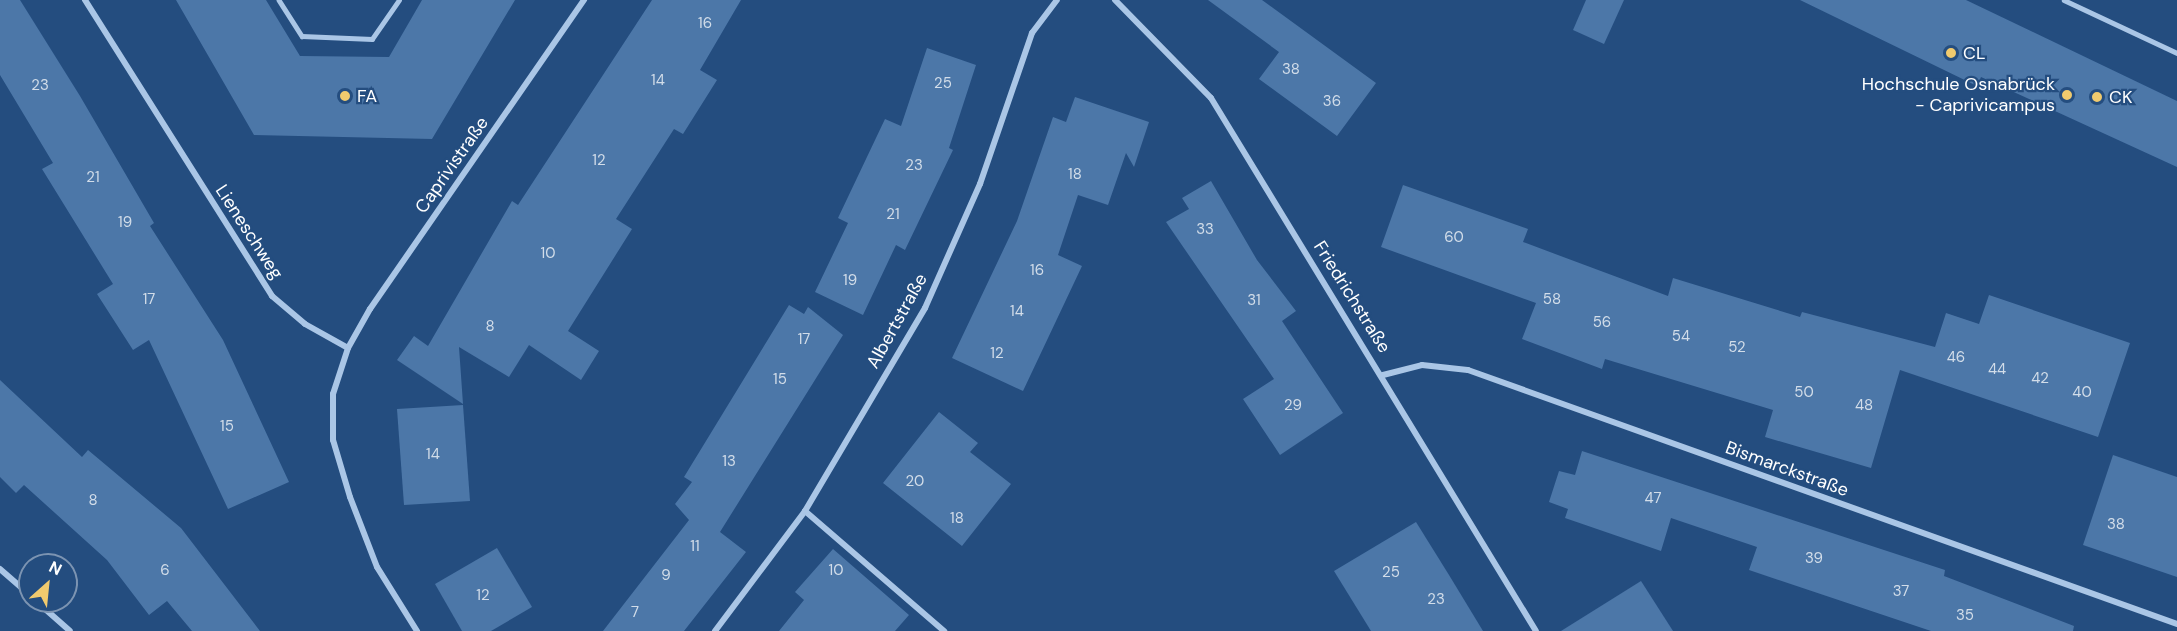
<!DOCTYPE html>
<meta charset="utf-8">
<style>
body{margin:0}
#map{position:relative;width:2177px;height:631px;overflow:hidden;background:#244d7f;font-family:"DM Sans",sans-serif}
div>[style]{position:absolute}
[style*='--x']{left:calc(var(--x)*1px);top:calc(var(--y)*1px);width:calc(var(--w)*1px);rotate:calc(var(--a)*1deg)}
.building>*{inset:0;background:#4c77a8}
.lane>*{height:4.5px;margin:-2.25px;padding:0 2.25px;transform-origin:2.25px;border-radius:2.25px;background:#aac6e6}
.street>*{height:6px;margin:-3px;padding:0 3px;transform-origin:3px;border-radius:3px;background:#aac6e6}
.dots>*{width:16px;height:16px;translate:-50% -50%;box-sizing:border-box;border:3px solid #244d7f;border-radius:50%}
span{translate:-50% -50%;white-space:nowrap;text-align:center;line-height:1.15;-webkit-text-stroke:4.5px #244d7f;paint-order:stroke}
.number-label{font-size:15px;color:#d2dde9}
.number-label span{-webkit-text-stroke-width:0}
.poi-label{font-size:18px;color:#fff}
.left{translate:0 -50%;text-align:left}
.right{translate:-100% -50%;text-align:right}
.street-label{font-size:18px;color:#fff}
.north{position:absolute;left:18px;top:553px;width:60px;height:60px;box-sizing:border-box;background:#244d7f;border:2px solid #7c94b2;border-radius:50%;rotate:27deg;font-size:16px;font-weight:700;line-height:24px;text-align:center;color:#fff}
.north::after{content:'';display:block;margin:auto;width:21px;height:27px;background:#f0ca6e;clip-path:polygon(50% 0,100% 100%,50% 72%,0 100%)}
</style>
<div id="map">
<div class="building">
<div style="clip-path:polygon(0 0,20px 0,80px 96px,154px 223px,150px 226px,223px 340px,289px 482px,228px 509px,149px 340px,133px 350px,97px 294px,113px 284px,42px 169px,53px 163px,0 75px)"></div>
<div style="clip-path:polygon(176px 0,266px 0,300px 56px,389px 57px,422px 0,515px 0,432px 139px,254px 135px)"></div>
<div style="clip-path:polygon(652px 0,741px 0,700px 70px,717px 80px,683px 134px,674px 129px,616px 219px,632px 229px,568px 331px,599px 351px,581px 380px,529px 345px,509px 377px,459px 347px,463px 404px,397px 360px,414px 336px,428px 346px,512px 201px,518px 205px)"></div>
<div style="clip-path:polygon(1208px 0,1262px 0,1376px 83px,1337px 136px,1259px 79px,1279px 52px)"></div>
<div style="clip-path:polygon(1586px 0,1624px 0,1604px 44px,1573px 30px)"></div>
<div style="clip-path:polygon(1800px 0,1966px 0,2177px 101px,2177px 167px,1981px 77px,1977px 86px)"></div>
<div style="clip-path:polygon(927px 48px,976px 65px,949px 148px,953px 150px,905px 250px,896px 245px,863px 315px,815px 292px,848px 223px,838px 218px,885px 119px,901px 126px)"></div>
<div style="clip-path:polygon(1075px 97px,1149px 122px,1134px 167px,1126px 153px,1108px 205px,1078px 195px,1058px 255px,1082px 266px,1023px 391px,952px 358px,1017px 221px,1053px 117px,1066px 122px)"></div>
<div style="clip-path:polygon(1211px 181px,1257px 260px,1296px 311px,1282px 321px,1343px 413px,1280px 455px,1243px 399px,1274px 379px,1166px 222px,1189px 209px,1182px 198px)"></div>
<div style="clip-path:polygon(1403px 185px,1528px 229px,1523px 242px,1668px 296px,1673px 278px,1800px 317px,1802px 312px,1935px 347px,1946px 313px,1979px 324px,1989px 295px,2130px 343px,2098px 437px,1900px 370px,1871px 468px,1765px 437px,1773px 410px,1605px 359px,1602px 369px,1522px 339px,1536px 303px,1381px 247px)"></div>
<div style="clip-path:polygon(789px 305px,804px 314px,808px 307px,843px 335px,720px 532px,746px 552px,684px 631px,603px 631px,689px 520px,675px 504px,692px 482px,684px 477px)"></div>
<div style="clip-path:polygon(0 380px,82px 457px,88px 450px,181px 528px,260px 631px,192px 631px,167px 601px,149px 615px,107px 560px,24px 485px,16px 493px,0 477px)"></div>
<div style="clip-path:polygon(463px 405px,470px 501px,404px 505px,397px 409px)"></div>
<div style="clip-path:polygon(939px 412px,978px 443px,970px 452px,1011px 484px,962px 546px,883px 483px)"></div>
<div style="clip-path:polygon(1582px 451px,1945px 570px,1944px 576px,2074px 626px,2073px 631px,1931px 631px,1749px 570px,1757px 547px,1671px 518px,1661px 551px,1565px 518px,1568px 509px,1549px 502px,1559px 471px,1575px 475px)"></div>
<div style="clip-path:polygon(2113px 455px,2177px 477px,2177px 577px,2083px 545px)"></div>
<div style="clip-path:polygon(1416px 522px,1449px 575px,1483px 631px,1371px 631px,1334px 571px)"></div>
<div style="clip-path:polygon(497px 548px,532px 607px,491px 631px,462px 631px,435px 584px)"></div>
<div style="clip-path:polygon(833px 549px,909px 615px,895px 631px,779px 631px,804px 600px,795px 592px)"></div>
<div style="clip-path:polygon(1641px 581px,1673px 631px,1561px 631px)"></div>
</div>
<div class="lane">
<div style="--x:279;--y:0;--w:43;--a:57.4"></div>
<div style="--x:302;--y:36;--w:70;--a:2.5"></div>
<div style="--x:372;--y:39;--w:47;--a:-55.3"></div>
<div style="--x:2064;--y:0;--w:125;--a:25.1"></div>
</div>
<div class="street">
<div style="--x:85;--y:0;--w:350;--a:57.7"></div>
<div style="--x:272;--y:296;--w:43;--a:40.3"></div>
<div style="--x:305;--y:324;--w:49;--a:29.2"></div>
<div style="--x:1115;--y:0;--w:137;--a:45.6"></div>
<div style="--x:1211;--y:98;--w:624;--a:58.63"></div>
<div style="--x:1383;--y:375;--w:40;--a:-14.4"></div>
<div style="--x:1422;--y:365;--w:46;--a:6.2"></div>
<div style="--x:1468;--y:370;--w:753;--a:19.71"></div>
<div style="--x:805;--y:511;--w:184;--a:40.8"></div>
<div style="--x:0;--y:569;--w:40;--a:41"></div>
<div style="--x:36;--y:601;--w:45;--a:41.4"></div>
<div style="--x:417;--y:631;--w:75;--a:-122"></div>
<div style="--x:377;--y:567;--w:75;--a:-111.1"></div>
<div style="--x:350;--y:497;--w:59;--a:-106.6"></div>
<div style="--x:333;--y:440;--w:46;--a:-90"></div>
<div style="--x:333;--y:394;--w:48;--a:-71.9"></div>
<div style="--x:348;--y:348;--w:45;--a:-60.6"></div>
<div style="--x:370;--y:309;--w:376;--a:-55.3"></div>
<div style="--x:715;--y:631;--w:150;--a:-53.1"></div>
<div style="--x:805;--y:511;--w:236;--a:-59.4"></div>
<div style="--x:925;--y:308;--w:136;--a:-66.1"></div>
<div style="--x:980;--y:184;--w:160;--a:-71"></div>
<div style="--x:1032;--y:33;--w:41;--a:-52.9"></div>
</div>
<div class="dots">
<div style="left:1951px;top:53px;background:#f0ca6e"></div>
<div style="left:2067px;top:95px;background:#f0ca6e"></div>
<div style="left:345px;top:96px;background:#f0ca6e"></div>
<div style="left:2097px;top:97px;background:#f0ca6e"></div>
</div>
<div class="number-label">
<span style="left:705px;top:24px">16</span>
<span style="left:1291px;top:70px">38</span>
<span style="left:658px;top:81px">14</span>
<span style="left:943px;top:84px">25</span>
<span style="left:40px;top:86px">23</span>
<span style="left:1332px;top:102px">36</span>
<span style="left:599px;top:161px">12</span>
<span style="left:914px;top:166px">23</span>
<span style="left:1075px;top:175px">18</span>
<span style="left:93px;top:178px">21</span>
<span style="left:893px;top:215px">21</span>
<span style="left:125px;top:223px">19</span>
<span style="left:1205px;top:230px">33</span>
<span style="left:1454px;top:238px">60</span>
<span style="left:548px;top:254px">10</span>
<span style="left:1037px;top:271px">16</span>
<span style="left:850px;top:281px">19</span>
<span style="left:149px;top:300px">17</span>
<span style="left:1552px;top:300px">58</span>
<span style="left:1254px;top:301px">31</span>
<span style="left:1017px;top:312px">14</span>
<span style="left:1602px;top:323px">56</span>
<span style="left:490px;top:327px">8</span>
<span style="left:1681px;top:337px">54</span>
<span style="left:804px;top:340px">17</span>
<span style="left:1737px;top:348px">52</span>
<span style="left:997px;top:354px">12</span>
<span style="left:1956px;top:358px">46</span>
<span style="left:1997px;top:370px">44</span>
<span style="left:2040px;top:379px">42</span>
<span style="left:780px;top:380px">15</span>
<span style="left:1804px;top:393px">50</span>
<span style="left:2082px;top:393px">40</span>
<span style="left:1293px;top:406px">29</span>
<span style="left:1864px;top:406px">48</span>
<span style="left:227px;top:427px">15</span>
<span style="left:433px;top:455px">14</span>
<span style="left:729px;top:462px">13</span>
<span style="left:915px;top:482px">20</span>
<span style="left:1653px;top:499px">47</span>
<span style="left:93px;top:501px">8</span>
<span style="left:957px;top:519px">18</span>
<span style="left:2116px;top:525px">38</span>
<span style="left:695px;top:547px">11</span>
<span style="left:1814px;top:559px">39</span>
<span style="left:165px;top:571px">6</span>
<span style="left:836px;top:571px">10</span>
<span style="left:1391px;top:573px">25</span>
<span style="left:666px;top:576px">9</span>
<span style="left:1901px;top:592px">37</span>
<span style="left:483px;top:596px">12</span>
<span style="left:1436px;top:600px">23</span>
<span style="left:635px;top:613px">7</span>
<span style="left:1965px;top:616px">35</span>
</div>
<div class="poi-label">
<span class="left" style="left:1963px;top:53px">CL</span>
<span class="right" style="left:2055px;top:95px">Hochschule Osnabrück<br>- Caprivicampus</span>
<span class="left" style="left:357px;top:96px">FA</span>
<span class="left" style="left:2109px;top:97px">CK</span>
</div>
<div class="street-label">
<span style="left:452px;top:165px;rotate:-55deg">Caprivistraße</span>
<span style="left:249px;top:232px;rotate:57deg">Lieneschweg</span>
<span style="left:1352px;top:297px;rotate:58deg">Friedrichstraße</span>
<span style="left:897px;top:321px;rotate:-61deg">Albertstraße</span>
<span style="left:1787px;top:469px;rotate:20deg">Bismarckstraße</span>
</div>
<div class="north">N</div>
</div>
